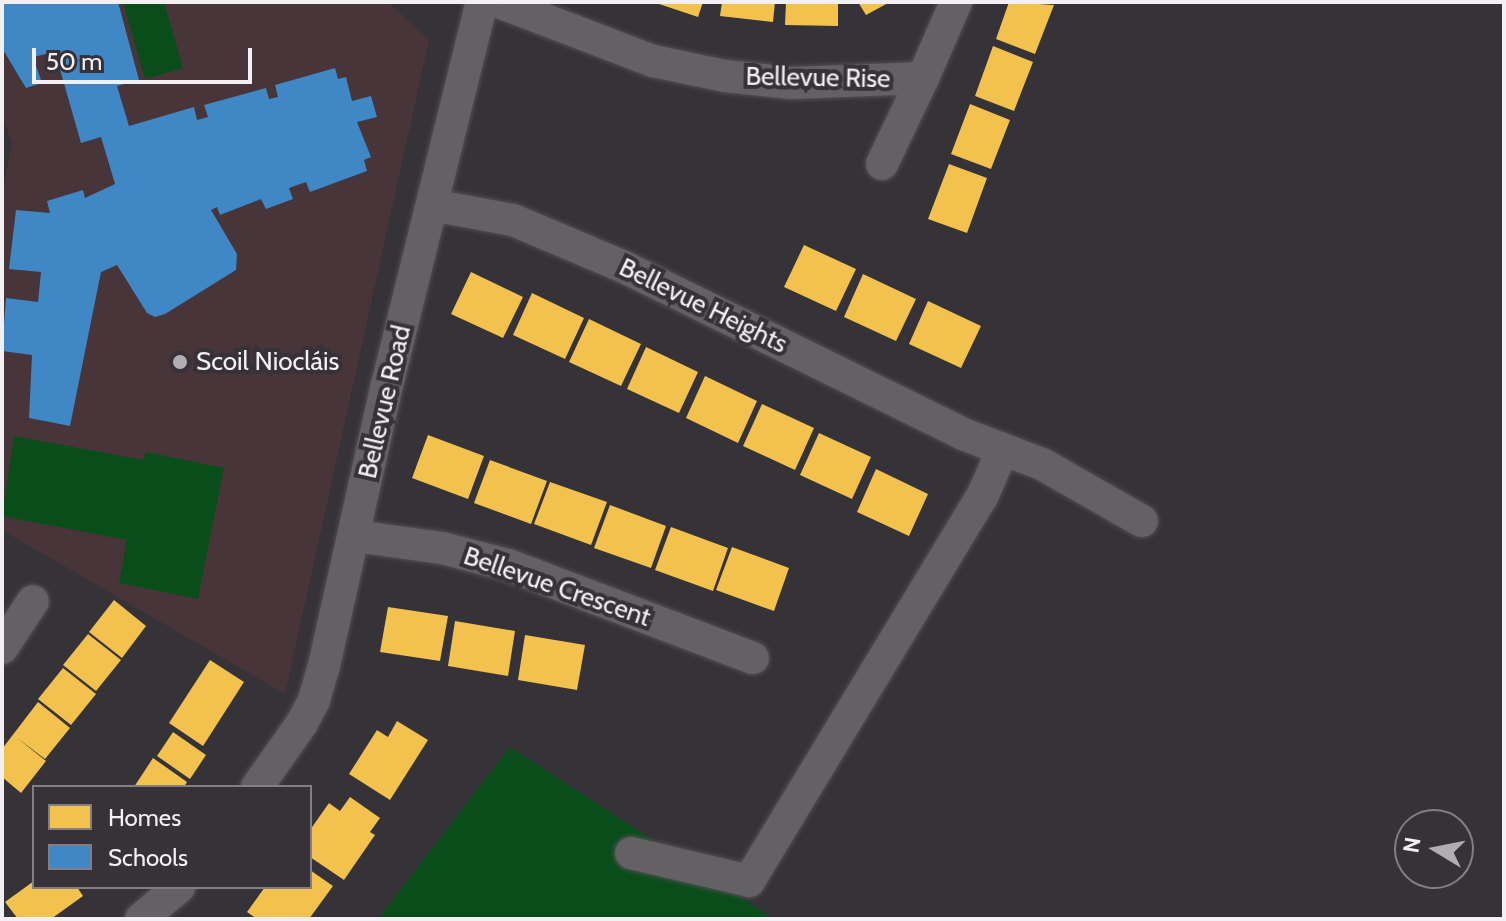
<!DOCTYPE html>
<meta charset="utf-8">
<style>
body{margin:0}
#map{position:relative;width:1506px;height:921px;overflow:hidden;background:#353337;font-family:Cabin,sans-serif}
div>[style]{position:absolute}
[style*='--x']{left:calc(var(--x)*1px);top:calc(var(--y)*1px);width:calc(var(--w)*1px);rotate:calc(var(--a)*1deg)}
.education>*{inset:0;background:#473539}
.green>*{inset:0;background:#094e1a}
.homes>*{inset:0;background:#f2c14e}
.schools>*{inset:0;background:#3f88c5}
.roads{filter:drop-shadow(0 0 2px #514e52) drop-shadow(0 0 2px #514e52)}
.street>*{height:32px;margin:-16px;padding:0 16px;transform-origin:16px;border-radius:16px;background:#636164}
.dots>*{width:22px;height:22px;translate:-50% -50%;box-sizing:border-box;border:4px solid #363238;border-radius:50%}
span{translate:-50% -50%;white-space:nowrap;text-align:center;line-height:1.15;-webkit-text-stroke:8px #363238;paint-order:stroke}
.street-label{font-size:26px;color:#f3f0f4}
.poi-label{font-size:26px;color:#f3f0f4}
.left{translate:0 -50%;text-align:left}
.frame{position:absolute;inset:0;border:4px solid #f3f0f4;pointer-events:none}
.legend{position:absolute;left:32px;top:785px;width:280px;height:104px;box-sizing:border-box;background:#363238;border:2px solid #827e83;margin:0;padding:10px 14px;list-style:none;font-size:24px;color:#f3f0f4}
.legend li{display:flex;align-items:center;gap:16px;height:40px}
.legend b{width:40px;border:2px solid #827e83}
.north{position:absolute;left:1394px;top:809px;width:80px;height:80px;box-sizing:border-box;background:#363238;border:2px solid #827e83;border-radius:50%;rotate:280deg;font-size:22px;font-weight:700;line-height:32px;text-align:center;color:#f3f0f4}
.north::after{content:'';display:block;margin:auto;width:28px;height:36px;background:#b0aeb2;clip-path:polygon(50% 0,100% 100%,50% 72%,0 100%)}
.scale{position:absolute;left:32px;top:48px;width:220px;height:36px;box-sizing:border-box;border:4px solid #f3f0f4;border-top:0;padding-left:10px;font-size:24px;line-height:28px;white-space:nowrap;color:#f3f0f4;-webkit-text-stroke:6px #363238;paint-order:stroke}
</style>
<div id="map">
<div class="education">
<div style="clip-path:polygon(2px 2px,388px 2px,429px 40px,285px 694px,2px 530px,2px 194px,12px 144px,2px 114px)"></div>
</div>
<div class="green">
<div style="clip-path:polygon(123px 2px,164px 2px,183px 68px,145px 79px)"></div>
<div style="clip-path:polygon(14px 436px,143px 460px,146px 452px,224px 468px,198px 599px,119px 583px,127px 540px,2px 516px)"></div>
<div style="clip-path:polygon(510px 747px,774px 919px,378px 919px)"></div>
</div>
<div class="homes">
<div style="clip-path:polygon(653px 2px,703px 2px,698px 17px)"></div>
<div style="clip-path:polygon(722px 2px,775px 2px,773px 22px,720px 16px)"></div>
<div style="clip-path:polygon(786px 2px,838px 2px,838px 26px,785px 25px)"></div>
<div style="clip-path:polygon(858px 2px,890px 2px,866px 15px)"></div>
<div style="clip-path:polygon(1009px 2px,1054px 5px,1035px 54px,996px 39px)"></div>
<div style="clip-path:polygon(993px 46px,1033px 62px,1014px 111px,975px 96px)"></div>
<div style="clip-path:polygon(970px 104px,1010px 120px,991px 169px,951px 154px)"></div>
<div style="clip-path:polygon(949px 164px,987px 178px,967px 233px,928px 219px)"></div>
<div style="clip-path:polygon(804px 245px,856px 269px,836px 311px,784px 287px)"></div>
<div style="clip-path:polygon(471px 272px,523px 297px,503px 338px,451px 314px)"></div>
<div style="clip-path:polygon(863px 274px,916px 299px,896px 341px,844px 317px)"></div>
<div style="clip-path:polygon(532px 293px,584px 318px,565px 359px,513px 335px)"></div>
<div style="clip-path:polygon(928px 301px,981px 326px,961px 368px,909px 344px)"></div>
<div style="clip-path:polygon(589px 319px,641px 344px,621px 386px,569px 362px)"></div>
<div style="clip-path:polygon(646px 347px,698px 372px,679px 413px,627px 389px)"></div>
<div style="clip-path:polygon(705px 376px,757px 401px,738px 443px,686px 418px)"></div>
<div style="clip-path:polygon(762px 404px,814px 428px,795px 470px,743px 446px)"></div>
<div style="clip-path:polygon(819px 433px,871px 457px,852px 499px,800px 475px)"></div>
<div style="clip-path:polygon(428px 435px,484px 456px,468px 499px,412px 478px)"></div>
<div style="clip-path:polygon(490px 460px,547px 481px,531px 524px,474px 503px)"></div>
<div style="clip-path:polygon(876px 469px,928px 494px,909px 536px,857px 512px)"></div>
<div style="clip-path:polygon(550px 482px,607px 502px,591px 545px,534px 524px)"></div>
<div style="clip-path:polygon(610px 505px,666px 526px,651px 568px,594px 548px)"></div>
<div style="clip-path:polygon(671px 527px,728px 548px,713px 591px,655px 570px)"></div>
<div style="clip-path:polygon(732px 547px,789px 568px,774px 611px,716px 590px)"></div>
<div style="clip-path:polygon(114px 600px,146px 626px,122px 658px,89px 632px)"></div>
<div style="clip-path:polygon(388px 607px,448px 616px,440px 661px,380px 652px)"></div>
<div style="clip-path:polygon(455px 621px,515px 631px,508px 676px,448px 666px)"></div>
<div style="clip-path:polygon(88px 634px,121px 660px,96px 691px,63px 665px)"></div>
<div style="clip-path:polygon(525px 635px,585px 645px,577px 690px,518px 680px)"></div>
<div style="clip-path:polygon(210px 660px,244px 682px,203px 746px,169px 723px)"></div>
<div style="clip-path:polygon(63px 668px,96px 694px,71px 725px,38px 699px)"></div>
<div style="clip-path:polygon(38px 702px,70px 728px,45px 759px,16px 737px,46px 761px,21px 793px,2px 777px,2px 749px)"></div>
<div style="clip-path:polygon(397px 721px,428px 740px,390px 800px,349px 774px,377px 730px,388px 737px)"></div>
<div style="clip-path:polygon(173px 732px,206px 755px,190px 779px,157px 756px)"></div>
<div style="clip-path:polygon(153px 758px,187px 782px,184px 787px,134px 787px)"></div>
<div style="clip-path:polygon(350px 797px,380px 818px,370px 832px,375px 835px,344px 880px,310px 857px,310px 830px,329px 803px,340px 811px)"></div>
<div style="clip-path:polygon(310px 870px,333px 886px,309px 919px,257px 919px,247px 912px,265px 887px,310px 887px)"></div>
<div style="clip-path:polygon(34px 881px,34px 887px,77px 887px,83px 896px,51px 919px,18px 919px,5px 902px)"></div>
</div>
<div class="schools">
<div style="clip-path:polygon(8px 2px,118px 2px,139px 80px,117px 86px,129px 126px,194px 107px,197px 120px,208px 117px,204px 105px,266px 88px,269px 99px,278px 97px,275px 85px,335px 68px,338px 79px,346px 77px,352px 101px,371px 96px,377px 117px,357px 122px,371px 157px,364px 160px,367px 171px,310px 192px,306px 182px,289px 188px,293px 199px,266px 209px,261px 199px,220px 215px,217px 207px,211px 210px,237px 254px,236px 270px,165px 314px,155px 317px,147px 313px,117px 265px,101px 272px,70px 426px,29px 418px,32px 355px,2px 351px,6px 298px,38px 302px,41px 272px,9px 269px,16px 210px,50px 213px,47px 201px,83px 190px,85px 198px,115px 184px,101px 137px,81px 143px,55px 52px,33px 57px,42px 83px,26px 88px,2px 48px,2px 4px)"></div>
</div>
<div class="roads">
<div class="street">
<div style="--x:499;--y:2;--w:165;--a:21"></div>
<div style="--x:653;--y:61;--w:74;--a:11.8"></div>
<div style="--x:725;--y:76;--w:67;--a:6"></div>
<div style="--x:792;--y:83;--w:131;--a:-2.2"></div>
<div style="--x:923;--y:78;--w:83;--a:-66.5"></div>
<div style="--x:882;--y:164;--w:95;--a:-64.5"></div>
<div style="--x:432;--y:205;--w:82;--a:10.5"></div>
<div style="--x:513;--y:220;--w:118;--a:22.9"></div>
<div style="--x:622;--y:266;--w:380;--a:26.2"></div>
<div style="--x:963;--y:434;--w:85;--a:20.8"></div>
<div style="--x:1042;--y:464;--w:115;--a:29.7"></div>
<div style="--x:355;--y:536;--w:88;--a:7.9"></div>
<div style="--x:442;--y:548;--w:68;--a:14.4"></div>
<div style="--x:508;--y:565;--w:262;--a:20.8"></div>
<div style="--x:2;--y:648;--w:56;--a:-56.6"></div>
<div style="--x:257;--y:787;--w:78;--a:-54.9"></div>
<div style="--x:302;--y:723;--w:26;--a:-62"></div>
<div style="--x:314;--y:700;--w:35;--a:-74"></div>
<div style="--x:324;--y:666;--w:288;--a:-77.4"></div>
<div style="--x:387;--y:385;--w:395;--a:-76.1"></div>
<div style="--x:631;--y:853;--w:121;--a:13.3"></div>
<div style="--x:749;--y:881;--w:449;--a:-58.8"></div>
<div style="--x:982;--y:497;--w:52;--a:-66.4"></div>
<div style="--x:141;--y:919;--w:50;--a:-40.1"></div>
</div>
</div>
<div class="dots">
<div style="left:180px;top:362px;background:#b0aeb2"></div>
</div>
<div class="street-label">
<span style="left:818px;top:78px;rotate:1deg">Bellevue Rise</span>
<span style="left:703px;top:306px;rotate:26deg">Bellevue Heights</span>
<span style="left:385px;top:402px;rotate:-77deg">Bellevue Road</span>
<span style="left:557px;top:587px;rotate:19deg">Bellevue Crescent</span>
</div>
<div class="poi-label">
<span class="left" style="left:196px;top:362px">Scoil Niocláis</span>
</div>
<div class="frame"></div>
<ul class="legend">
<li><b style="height:22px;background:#f2c14e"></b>Homes</li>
<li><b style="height:22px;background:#3f88c5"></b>Schools</li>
</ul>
<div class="north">N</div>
<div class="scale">50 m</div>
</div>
